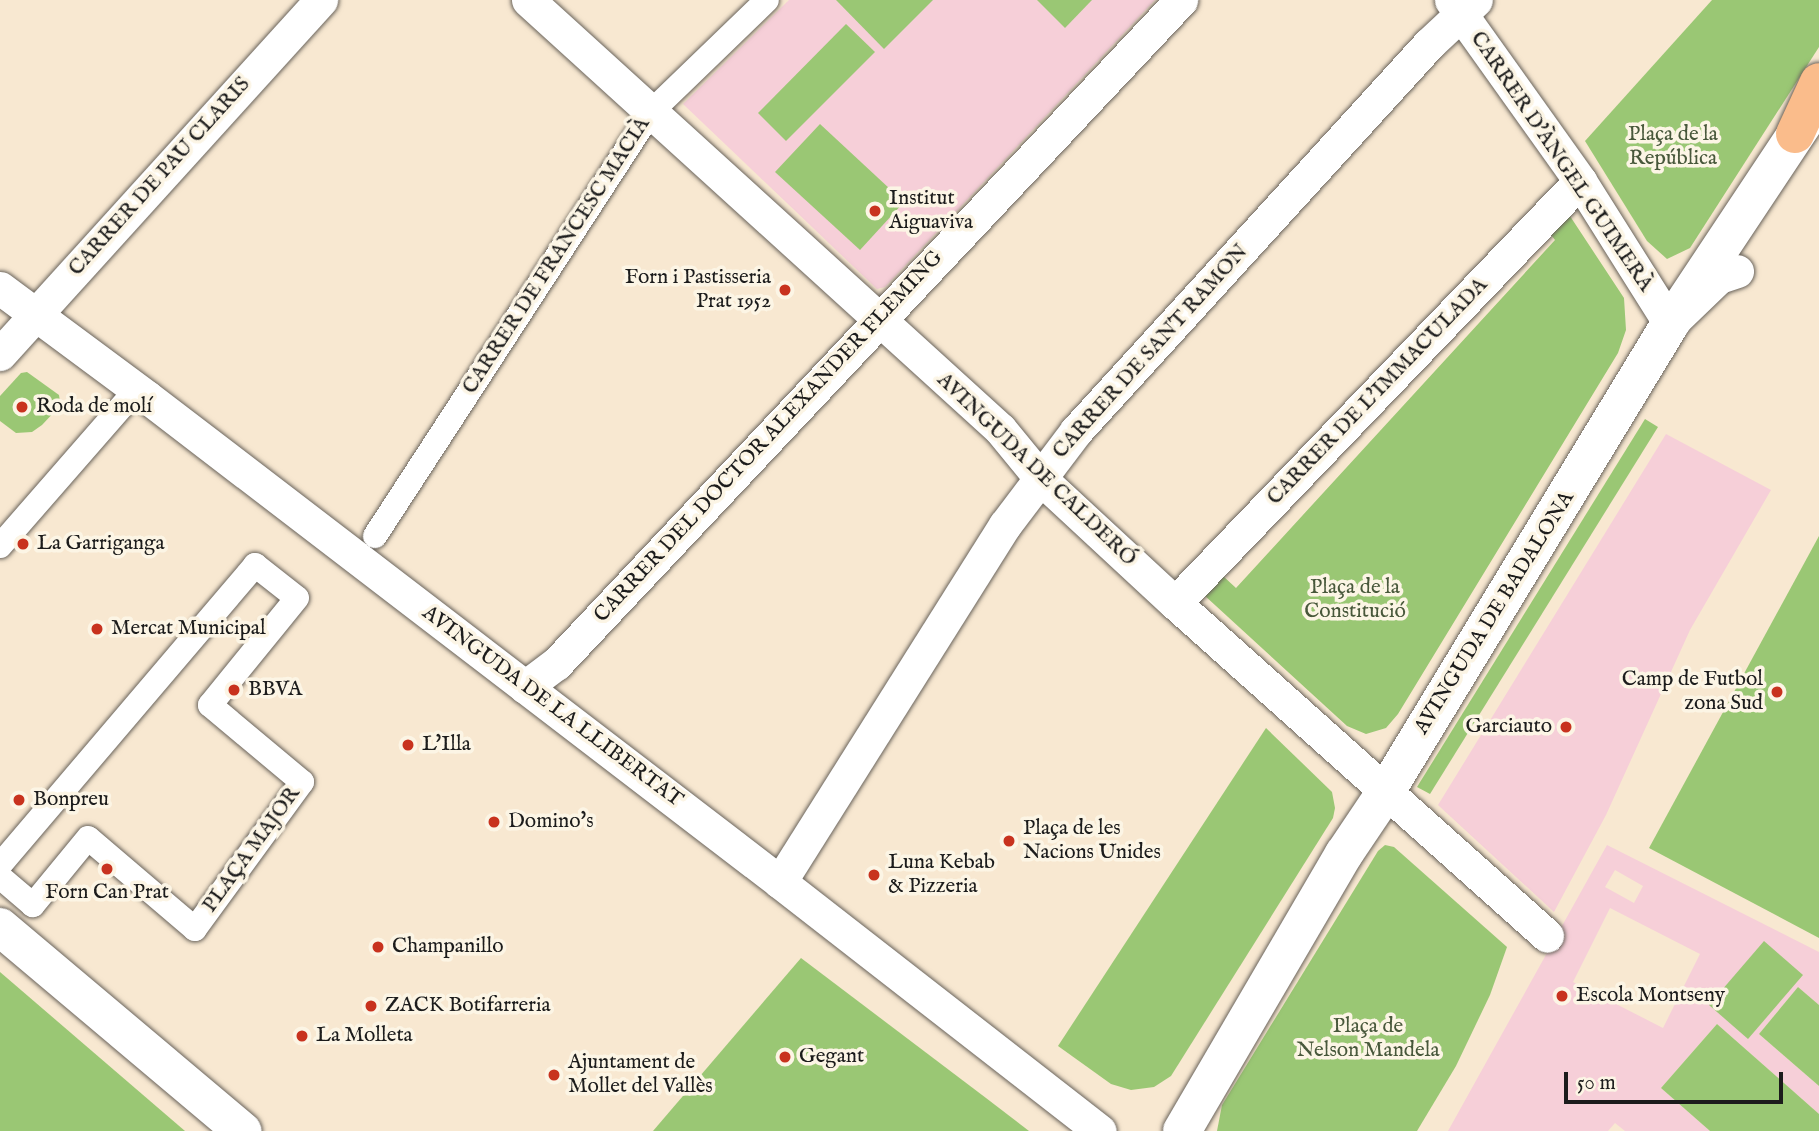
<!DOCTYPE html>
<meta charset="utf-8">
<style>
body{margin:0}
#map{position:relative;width:1819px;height:1131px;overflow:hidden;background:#f8e8d1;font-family:"IM FELL English",serif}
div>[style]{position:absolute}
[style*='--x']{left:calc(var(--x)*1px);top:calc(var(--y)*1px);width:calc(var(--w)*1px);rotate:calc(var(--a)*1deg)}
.built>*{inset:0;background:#f6cfd8}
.green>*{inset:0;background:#9ac774}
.roads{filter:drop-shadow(0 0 2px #69635b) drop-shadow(0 0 2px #69635b)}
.pedestrian>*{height:24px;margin:-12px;padding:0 12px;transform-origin:12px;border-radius:12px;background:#fff}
.minor>*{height:33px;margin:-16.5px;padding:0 16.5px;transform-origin:16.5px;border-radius:16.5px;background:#fff}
.tertiary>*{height:38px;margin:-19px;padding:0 19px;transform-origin:19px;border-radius:19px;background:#fff}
.motorway>*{height:38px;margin:-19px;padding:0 19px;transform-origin:19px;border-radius:19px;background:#fabc8b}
.dots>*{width:19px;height:19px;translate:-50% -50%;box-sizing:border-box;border:4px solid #fcf5e5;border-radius:50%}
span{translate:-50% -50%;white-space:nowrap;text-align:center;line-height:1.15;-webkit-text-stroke:7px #fcf5e5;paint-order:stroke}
.park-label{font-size:21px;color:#48583b}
.street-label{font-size:21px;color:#1c1c1c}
.poi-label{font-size:21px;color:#1c1c1c}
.left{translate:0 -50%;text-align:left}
.right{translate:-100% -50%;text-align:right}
.scale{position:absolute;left:1564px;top:1072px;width:219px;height:32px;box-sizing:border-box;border:4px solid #1c1c1c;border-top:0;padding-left:9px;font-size:21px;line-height:24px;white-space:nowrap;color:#1c1c1c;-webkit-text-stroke:5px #fcf5e5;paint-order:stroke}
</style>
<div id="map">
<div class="built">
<div style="clip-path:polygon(789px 0,1155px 0,885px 287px,877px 289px,683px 104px)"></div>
<div style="clip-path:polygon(1666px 434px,1771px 490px,1690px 630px,1606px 815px,1554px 912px,1438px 805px)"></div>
<div style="clip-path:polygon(evenodd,1607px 845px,1819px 952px,1819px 1005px,1798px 987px,1759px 1034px,1819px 1086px,1819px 1114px,1717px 1024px,1661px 1088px,1710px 1131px,1625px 1131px,1615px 1123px,1608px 1131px,1448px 1131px,1607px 845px,1615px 870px,1643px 886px,1634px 903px,1605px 887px,1615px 870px,1607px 845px,1610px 908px,1700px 954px,1663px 1028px,1573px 982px,1610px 908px)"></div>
</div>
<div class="green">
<div style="clip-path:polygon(836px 0,933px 0,884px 49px)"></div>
<div style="clip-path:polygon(1037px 0,1092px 0,1065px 28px)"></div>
<div style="clip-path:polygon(1712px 0,1819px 0,1819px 47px,1690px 248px,1667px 259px,1647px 241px,1585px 141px)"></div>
<div style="clip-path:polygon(846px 24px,875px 52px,786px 141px,758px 113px)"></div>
<div style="clip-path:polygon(820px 124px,904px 202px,860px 250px,775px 172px)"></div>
<div style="clip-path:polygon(1566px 210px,1624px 298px,1626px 330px,1618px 353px,1398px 714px,1386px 728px,1366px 734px,1347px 726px,1204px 595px,1223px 576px,1236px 588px,1555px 240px,1548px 231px)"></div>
<div style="clip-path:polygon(27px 372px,59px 395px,60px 402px,58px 408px,42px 425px,32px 432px,16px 433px,0 421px,0 396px,21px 373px)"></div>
<div style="clip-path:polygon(1645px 419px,1658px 427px,1430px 794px,1417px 787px)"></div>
<div style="clip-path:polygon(1819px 536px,1819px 938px,1649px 848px)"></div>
<div style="clip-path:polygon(1266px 728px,1332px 792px,1335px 808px,1333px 818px,1171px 1076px,1154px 1087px,1131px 1090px,1111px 1084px,1058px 1046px)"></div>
<div style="clip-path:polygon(1385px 845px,1394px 847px,1507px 947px,1490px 995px,1456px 1066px,1417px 1131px,1217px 1131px,1222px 1105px,1378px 851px)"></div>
<div style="clip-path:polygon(1764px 941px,1803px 975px,1748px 1039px,1709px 1005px)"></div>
<div style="clip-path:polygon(801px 958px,986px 1098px,1029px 1131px,653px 1131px)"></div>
<div style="clip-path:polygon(0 972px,7px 978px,185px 1131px,0 1131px)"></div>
<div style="clip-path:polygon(1798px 987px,1819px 1005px,1819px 1086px,1759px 1034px)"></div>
<div style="clip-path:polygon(1717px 1024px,1819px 1114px,1819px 1131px,1710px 1131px,1661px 1088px)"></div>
</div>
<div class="roads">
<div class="pedestrian">
<div style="--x:375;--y:536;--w:506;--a:-56.94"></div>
<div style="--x:651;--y:112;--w:161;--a:-44"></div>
<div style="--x:0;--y:546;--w:208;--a:-48.9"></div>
<div style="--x:0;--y:865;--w:394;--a:-49.6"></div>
<div style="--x:255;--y:565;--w:53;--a:38.2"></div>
<div style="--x:297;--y:598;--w:138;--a:129.1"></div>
<div style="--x:210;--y:705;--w:120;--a:39.9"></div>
<div style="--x:302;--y:782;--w:182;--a:126.1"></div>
<div style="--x:195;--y:929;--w:140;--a:-139.6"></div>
<div style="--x:88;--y:838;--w:87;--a:129.4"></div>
<div style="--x:33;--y:905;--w:43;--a:-139.7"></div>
</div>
<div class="minor">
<div style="--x:528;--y:0;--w:638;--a:42.27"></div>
<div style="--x:1000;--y:429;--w:65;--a:50.6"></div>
<div style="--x:1041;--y:479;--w:183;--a:42.8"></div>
<div style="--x:1175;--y:603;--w:499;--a:41.8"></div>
<div style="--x:1451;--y:0;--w:222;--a:54.5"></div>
<div style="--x:1580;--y:181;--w:169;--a:57.8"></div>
<div style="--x:1670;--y:324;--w:68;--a:-43.8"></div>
<div style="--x:1719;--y:277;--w:19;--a:-18"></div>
<div style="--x:0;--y:288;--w:183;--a:36.6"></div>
<div style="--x:147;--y:397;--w:797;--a:37.46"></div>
<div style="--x:780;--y:882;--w:405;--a:37.9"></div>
<div style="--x:0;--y:354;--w:478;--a:-47.8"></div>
<div style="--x:1175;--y:603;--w:585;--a:-46.18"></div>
<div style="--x:525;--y:687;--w:39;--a:-37"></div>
<div style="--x:556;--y:664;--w:912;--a:-46.73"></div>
<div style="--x:780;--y:882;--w:422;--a:-57.8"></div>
<div style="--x:1005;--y:525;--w:118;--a:-52.9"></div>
<div style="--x:1076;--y:431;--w:524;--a:-47.63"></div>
<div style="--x:1429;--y:44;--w:64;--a:-43.1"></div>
</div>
<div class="tertiary">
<div style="--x:0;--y:927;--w:317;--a:40.1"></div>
<div style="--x:1182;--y:1131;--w:321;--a:-59.7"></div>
<div style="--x:1344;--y:854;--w:73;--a:-56.1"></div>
<div style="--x:1385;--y:793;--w:549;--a:-58.71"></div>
<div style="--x:1670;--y:324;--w:262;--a:-56.4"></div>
</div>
<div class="motorway">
<div style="--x:1795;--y:134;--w:57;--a:-65.2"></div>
</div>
</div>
<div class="dots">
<div style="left:875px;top:211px;background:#c8321e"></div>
<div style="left:785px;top:290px;background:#c8321e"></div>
<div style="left:22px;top:407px;background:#c8321e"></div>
<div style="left:23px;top:544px;background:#c8321e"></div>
<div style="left:97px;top:629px;background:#c8321e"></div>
<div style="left:234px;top:690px;background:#c8321e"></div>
<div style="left:1777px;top:692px;background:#c8321e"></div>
<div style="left:1566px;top:727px;background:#c8321e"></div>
<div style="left:408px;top:745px;background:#c8321e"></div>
<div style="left:19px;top:800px;background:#c8321e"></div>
<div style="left:494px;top:822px;background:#c8321e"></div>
<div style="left:1009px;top:841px;background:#c8321e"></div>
<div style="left:107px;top:869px;background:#c8321e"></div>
<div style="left:874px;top:875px;background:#c8321e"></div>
<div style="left:378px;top:947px;background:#c8321e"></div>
<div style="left:1562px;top:996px;background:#c8321e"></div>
<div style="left:371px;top:1006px;background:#c8321e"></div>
<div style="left:302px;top:1036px;background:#c8321e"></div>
<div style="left:785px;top:1057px;background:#c8321e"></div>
<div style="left:554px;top:1075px;background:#c8321e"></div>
</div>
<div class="park-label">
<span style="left:1673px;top:147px">Plaça de la<br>República</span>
<span style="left:1355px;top:600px">Plaça de la<br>Constitució</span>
<span style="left:1368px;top:1039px">Plaça de<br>Nelson Mandela</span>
</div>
<div class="street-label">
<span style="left:1561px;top:162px;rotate:56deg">CARRER D'ÀNGEL GUIMERÀ</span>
<span style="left:160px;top:177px;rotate:-48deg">CARRER DE PAU CLARIS</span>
<span style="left:557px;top:256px;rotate:-57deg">CARRER DE FRANCESC MACIÀ</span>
<span style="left:1151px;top:352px;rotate:-48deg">CARRER DE SANT RAMON</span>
<span style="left:1378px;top:392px;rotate:-46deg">CARRER DE L'IMMACULADA</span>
<span style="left:769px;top:437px;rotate:-47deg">CARRER DEL DOCTOR ALEXANDER FLEMING</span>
<span style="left:1036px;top:470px;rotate:44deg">AVINGUDA DE CALDERÓ</span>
<span style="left:1495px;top:613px;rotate:-58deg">AVINGUDA DE BADALONA</span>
<span style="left:552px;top:707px;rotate:37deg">AVINGUDA DE LA LLIBERTAT</span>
<span style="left:252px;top:850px;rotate:-54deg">PLAÇA MAJOR</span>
</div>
<div class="poi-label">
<span class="left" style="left:889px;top:211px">Institut<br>Aiguaviva</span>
<span class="right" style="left:771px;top:290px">Forn i Pastisseria<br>Prat 1952</span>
<span class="left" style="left:36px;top:407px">Roda de molí</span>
<span class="left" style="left:37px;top:544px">La Garriganga</span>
<span class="left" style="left:111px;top:629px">Mercat Municipal</span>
<span class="right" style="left:1763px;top:692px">Camp de Futbol<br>zona Sud</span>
<span class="left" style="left:248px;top:690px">BBVA</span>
<span class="right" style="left:1552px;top:727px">Garciauto</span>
<span class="left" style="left:422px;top:745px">L'Illa</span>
<span class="left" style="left:33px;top:800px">Bonpreu</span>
<span class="left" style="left:508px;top:822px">Domino's</span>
<span class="left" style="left:1023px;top:841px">Plaça de les<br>Nacions Unides</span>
<span class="left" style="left:888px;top:875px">Luna Kebab<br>&amp; Pizzeria</span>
<span style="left:107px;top:893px">Forn Can Prat</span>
<span class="left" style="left:392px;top:947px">Champanillo</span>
<span class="left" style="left:1576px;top:996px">Escola Montseny</span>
<span class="left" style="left:385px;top:1006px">ZACK Botifarreria</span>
<span class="left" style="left:316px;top:1036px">La Molleta</span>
<span class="left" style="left:799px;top:1057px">Gegant</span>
<span class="left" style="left:568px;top:1075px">Ajuntament de<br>Mollet del Vallès</span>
</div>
<div class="scale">50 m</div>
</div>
